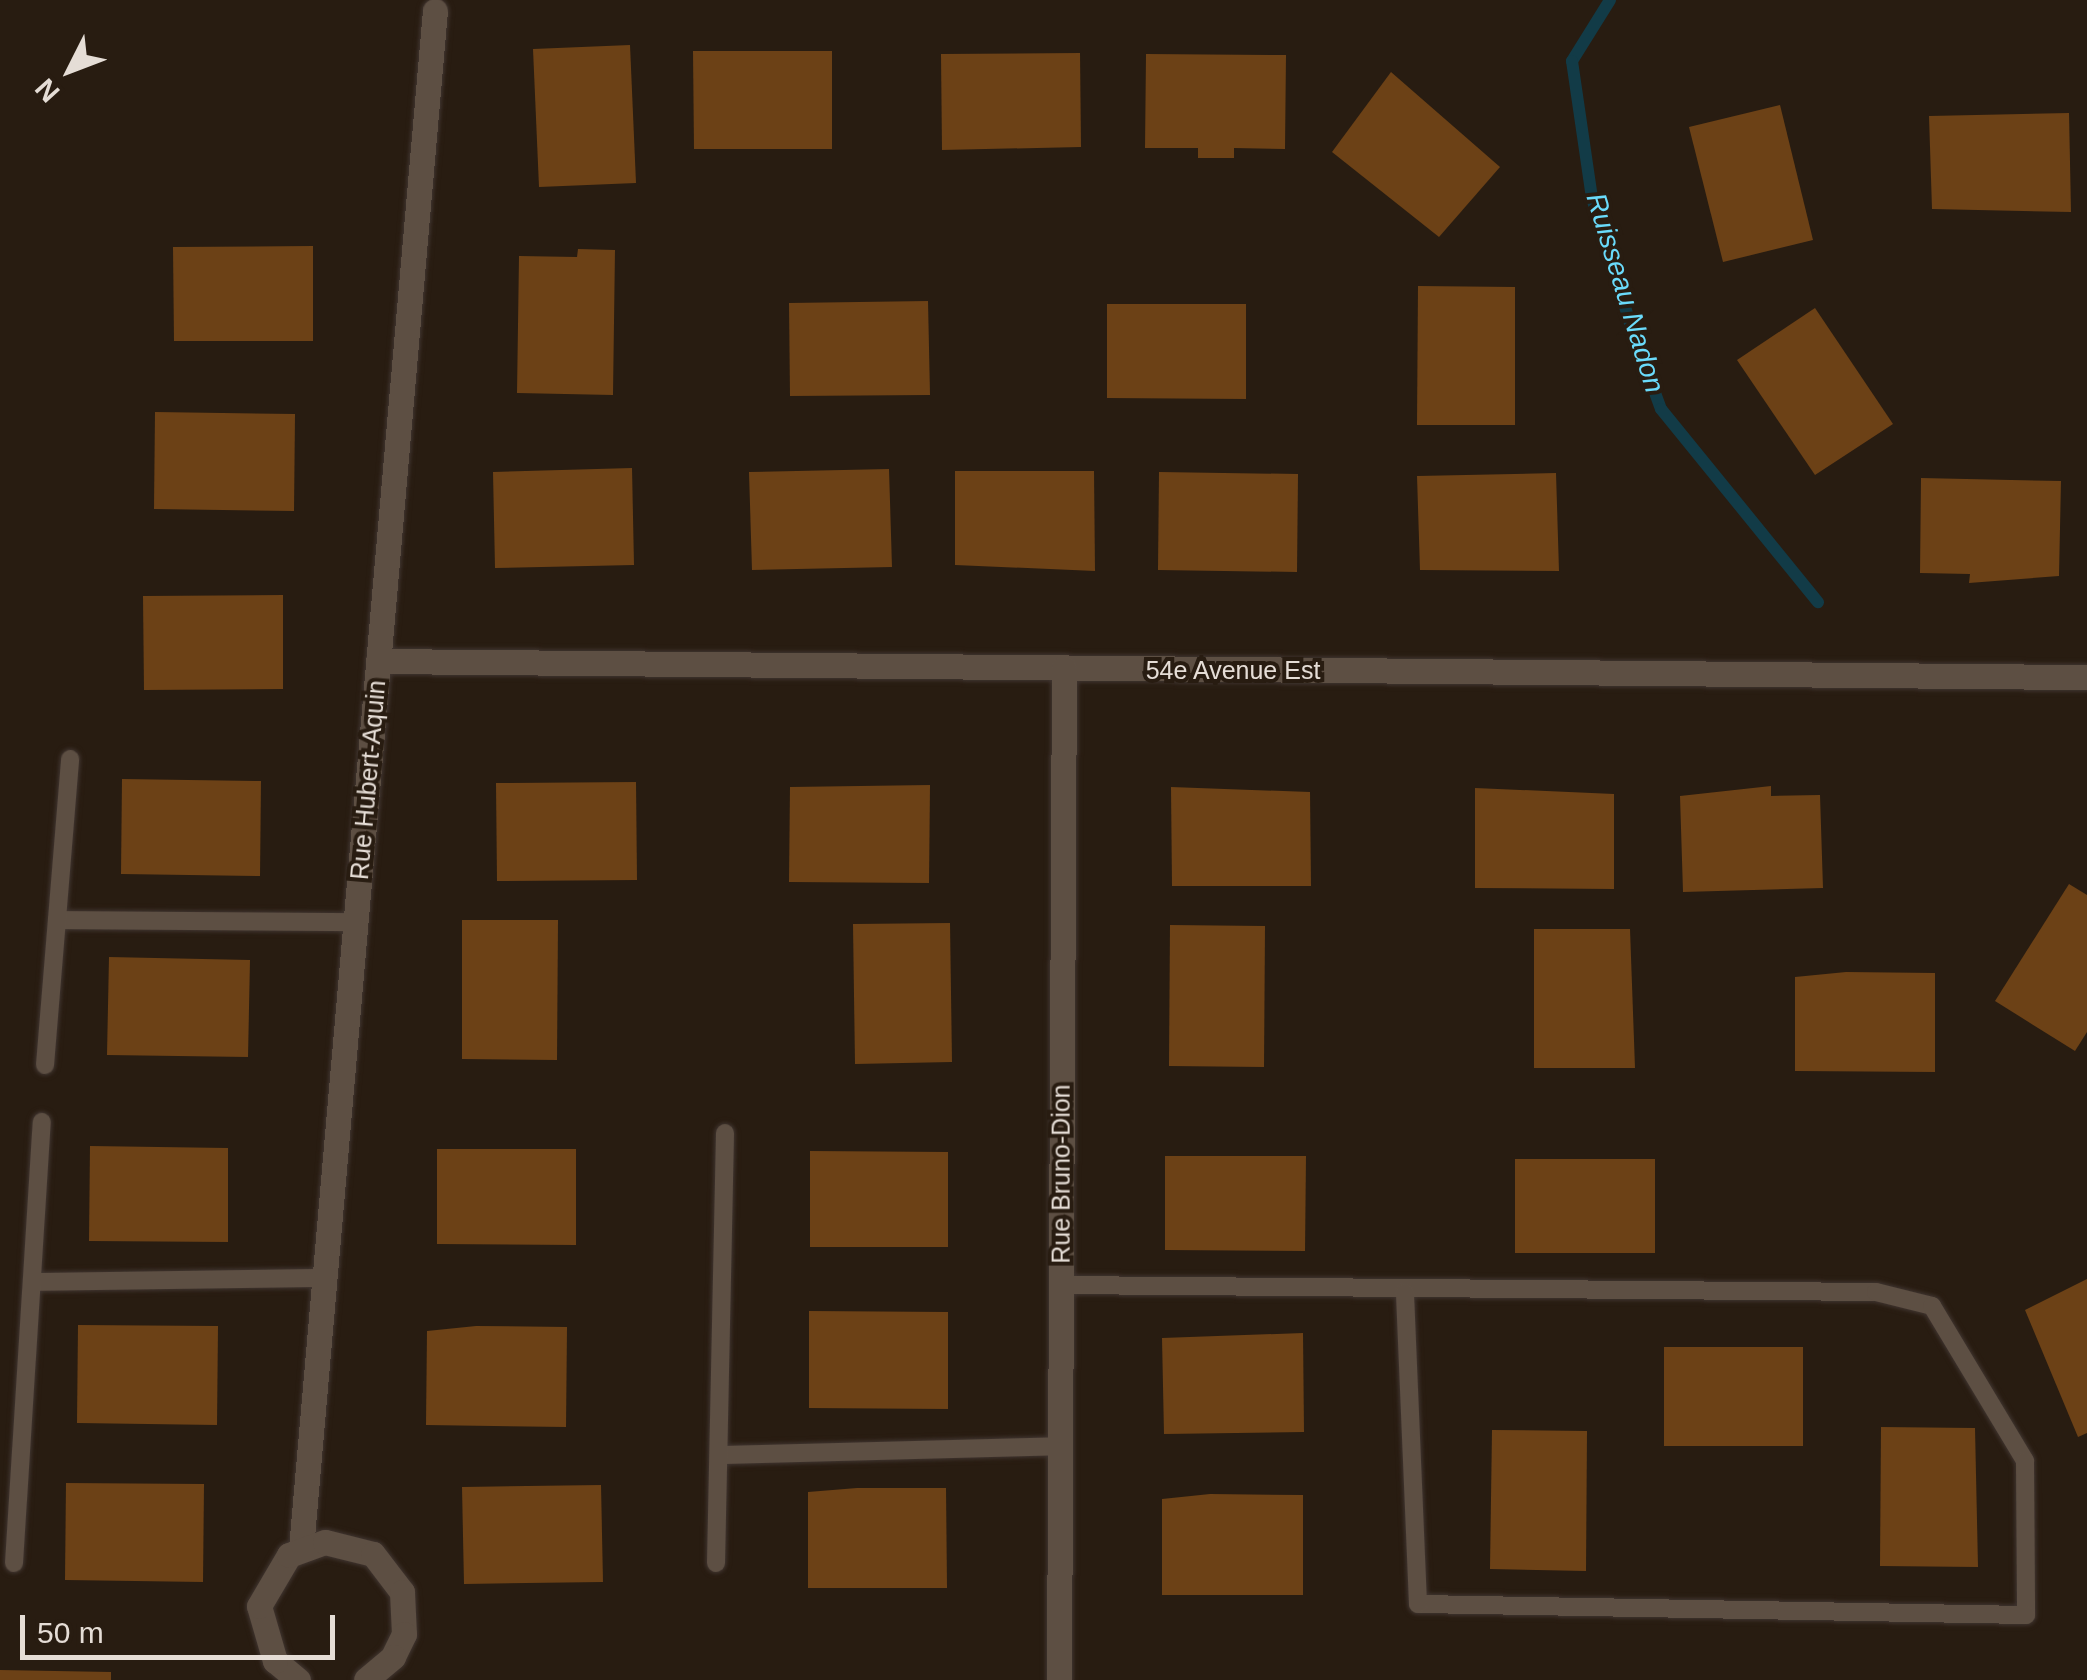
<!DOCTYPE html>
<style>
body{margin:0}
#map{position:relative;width:2087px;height:1680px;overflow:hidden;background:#281c11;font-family:Arial,sans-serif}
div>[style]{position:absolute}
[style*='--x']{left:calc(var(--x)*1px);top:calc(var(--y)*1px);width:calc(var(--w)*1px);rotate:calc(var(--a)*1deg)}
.stream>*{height:12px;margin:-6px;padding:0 6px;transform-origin:6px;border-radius:6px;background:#123b47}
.building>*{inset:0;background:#6c4116}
.roads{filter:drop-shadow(0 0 2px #403530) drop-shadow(0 0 2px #403530)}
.service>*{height:18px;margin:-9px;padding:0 9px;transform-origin:9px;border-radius:9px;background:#5d4f43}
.minor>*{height:25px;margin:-12.5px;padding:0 12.5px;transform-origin:12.5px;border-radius:12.5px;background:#5d4f43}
span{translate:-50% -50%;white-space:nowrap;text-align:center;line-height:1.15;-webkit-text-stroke:8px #281c11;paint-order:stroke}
.street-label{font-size:25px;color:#e5ddd6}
.water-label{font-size:28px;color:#6adbfb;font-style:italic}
.north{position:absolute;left:20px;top:20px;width:100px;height:100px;-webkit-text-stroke:8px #281c11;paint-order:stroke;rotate:228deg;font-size:28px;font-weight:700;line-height:40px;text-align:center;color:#e5ddd6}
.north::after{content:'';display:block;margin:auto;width:35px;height:45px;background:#e5ddd6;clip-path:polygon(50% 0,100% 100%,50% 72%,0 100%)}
.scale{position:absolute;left:20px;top:1615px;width:315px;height:45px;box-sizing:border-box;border:5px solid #e5ddd6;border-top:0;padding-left:12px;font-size:30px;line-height:35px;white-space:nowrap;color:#e5ddd6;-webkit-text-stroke:8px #281c11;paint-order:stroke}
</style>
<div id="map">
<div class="stream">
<div style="--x:1610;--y:0;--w:72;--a:121.9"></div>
<div style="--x:1572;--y:61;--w:138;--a:81.7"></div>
<div style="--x:1592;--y:198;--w:141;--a:73.1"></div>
<div style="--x:1633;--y:333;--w:81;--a:69.8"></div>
<div style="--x:1661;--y:409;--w:249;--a:50.9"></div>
</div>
<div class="building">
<div style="clip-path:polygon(630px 45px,636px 183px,539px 187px,533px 49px)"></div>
<div style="clip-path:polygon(693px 51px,832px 51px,832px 149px,694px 149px)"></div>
<div style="clip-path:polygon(1080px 53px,1081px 147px,942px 150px,941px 54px)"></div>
<div style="clip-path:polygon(1146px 54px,1286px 55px,1285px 149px,1234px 148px,1234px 158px,1198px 158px,1198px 148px,1145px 148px)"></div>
<div style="clip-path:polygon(1391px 72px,1500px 167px,1439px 237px,1332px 152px)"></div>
<div style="clip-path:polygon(1780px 105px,1813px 240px,1723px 262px,1689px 127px)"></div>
<div style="clip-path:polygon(2069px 113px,2071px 212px,1932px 209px,1929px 116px)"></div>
<div style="clip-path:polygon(313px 246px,313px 341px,174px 341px,173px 247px)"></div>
<div style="clip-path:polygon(578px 249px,615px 250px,613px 395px,517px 393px,519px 256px,577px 257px)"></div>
<div style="clip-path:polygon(1418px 286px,1515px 287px,1515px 425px,1417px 425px)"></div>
<div style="clip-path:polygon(928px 301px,930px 395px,790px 396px,789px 303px)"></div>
<div style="clip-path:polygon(1107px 304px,1246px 304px,1246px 399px,1107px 398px)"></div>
<div style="clip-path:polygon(1815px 308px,1893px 424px,1815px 475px,1737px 360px)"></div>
<div style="clip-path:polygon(155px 412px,295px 414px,294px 511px,154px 509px)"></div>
<div style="clip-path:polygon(632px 468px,634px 565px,495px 568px,493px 472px)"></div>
<div style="clip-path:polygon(889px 469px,892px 567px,752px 570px,749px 472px)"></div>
<div style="clip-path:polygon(955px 471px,1094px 471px,1095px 571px,955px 565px)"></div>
<div style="clip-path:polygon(1159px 472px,1298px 474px,1297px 572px,1158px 570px)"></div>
<div style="clip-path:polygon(1556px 473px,1559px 571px,1420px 570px,1417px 476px)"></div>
<div style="clip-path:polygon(1921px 478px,2061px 481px,2059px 576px,1969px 583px,1970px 574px,1920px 573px)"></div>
<div style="clip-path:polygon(283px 595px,283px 689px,144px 690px,143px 596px)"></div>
<div style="clip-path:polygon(122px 779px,261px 781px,260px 876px,121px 874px)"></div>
<div style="clip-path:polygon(636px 782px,637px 880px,497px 881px,496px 783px)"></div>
<div style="clip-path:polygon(930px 785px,929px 883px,789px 882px,790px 787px)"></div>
<div style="clip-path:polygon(1771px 786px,1771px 796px,1820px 795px,1823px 888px,1683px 892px,1680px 796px)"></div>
<div style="clip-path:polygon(1171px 787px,1310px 792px,1311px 886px,1172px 886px)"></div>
<div style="clip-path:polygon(1475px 788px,1614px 794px,1614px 889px,1475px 888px)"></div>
<div style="clip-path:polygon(2069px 884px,2087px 895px,2087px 1032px,2075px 1051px,1995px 1001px)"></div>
<div style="clip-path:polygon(462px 920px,558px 920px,557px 1060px,462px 1059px)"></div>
<div style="clip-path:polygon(950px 923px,952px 1062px,855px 1064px,853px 924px)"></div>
<div style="clip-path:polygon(1170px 925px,1265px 926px,1264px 1067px,1169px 1066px)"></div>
<div style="clip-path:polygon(1534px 929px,1630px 929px,1635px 1068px,1534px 1068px)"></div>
<div style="clip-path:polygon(109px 957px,250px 960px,248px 1057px,107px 1055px)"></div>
<div style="clip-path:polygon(1846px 972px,1935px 973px,1935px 1072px,1795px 1071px,1795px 977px)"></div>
<div style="clip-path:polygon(90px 1146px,228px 1148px,228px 1242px,89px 1241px)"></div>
<div style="clip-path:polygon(437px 1149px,576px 1149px,576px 1245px,437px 1244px)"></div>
<div style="clip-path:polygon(810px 1151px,948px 1152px,948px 1247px,810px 1247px)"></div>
<div style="clip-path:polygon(1165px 1156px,1306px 1156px,1305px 1251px,1165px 1250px)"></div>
<div style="clip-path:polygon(1515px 1159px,1655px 1159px,1655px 1253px,1515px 1253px)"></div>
<div style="clip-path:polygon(2087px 1279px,2087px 1433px,2078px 1437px,2025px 1310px)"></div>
<div style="clip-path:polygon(809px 1311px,948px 1312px,948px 1409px,809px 1408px)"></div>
<div style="clip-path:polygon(78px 1325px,218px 1326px,217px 1425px,77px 1423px)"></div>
<div style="clip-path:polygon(476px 1326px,567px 1327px,566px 1427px,426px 1425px,427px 1331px)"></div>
<div style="clip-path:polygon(1303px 1333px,1304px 1432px,1164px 1434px,1162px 1338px)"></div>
<div style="clip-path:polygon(1664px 1347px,1803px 1347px,1803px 1446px,1664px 1446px)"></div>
<div style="clip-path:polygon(1881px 1427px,1975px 1428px,1978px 1567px,1880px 1566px)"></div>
<div style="clip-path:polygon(1492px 1430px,1587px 1431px,1586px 1571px,1490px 1569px)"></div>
<div style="clip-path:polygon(66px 1483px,204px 1484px,203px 1582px,65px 1580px)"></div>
<div style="clip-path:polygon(601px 1485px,603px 1582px,464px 1584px,462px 1487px)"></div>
<div style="clip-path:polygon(857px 1488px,946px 1488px,947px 1588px,808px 1588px,808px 1492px)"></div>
<div style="clip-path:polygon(1210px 1494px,1303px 1495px,1303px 1595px,1162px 1595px,1162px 1499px)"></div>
<div style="clip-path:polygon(0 1670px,111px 1672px,111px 1680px,0 1680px)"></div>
</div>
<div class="roads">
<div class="service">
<div style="--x:57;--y:920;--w:299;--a:0.4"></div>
<div style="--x:45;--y:1065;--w:307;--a:-85.3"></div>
<div style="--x:32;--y:1282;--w:293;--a:-0.8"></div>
<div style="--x:1060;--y:1285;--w:816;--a:0.49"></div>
<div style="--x:1876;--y:1292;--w:58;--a:14"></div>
<div style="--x:1932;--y:1306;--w:181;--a:59"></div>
<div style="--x:2025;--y:1461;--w:154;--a:89.6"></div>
<div style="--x:2026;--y:1615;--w:608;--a:-178.96"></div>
<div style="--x:1418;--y:1604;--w:312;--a:-92.4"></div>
<div style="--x:723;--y:1455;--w:336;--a:-1.5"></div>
<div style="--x:14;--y:1563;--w:442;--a:-86.4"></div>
<div style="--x:716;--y:1563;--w:430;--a:-88.8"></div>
</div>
<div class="minor">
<div style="--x:378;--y:661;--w:1709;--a:0.54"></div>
<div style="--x:301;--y:1548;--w:1543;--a:-85.02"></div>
<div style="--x:298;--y:1680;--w:30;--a:-140"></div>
<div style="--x:275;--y:1661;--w:57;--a:-106.2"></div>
<div style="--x:259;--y:1606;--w:59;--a:-59.5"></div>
<div style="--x:289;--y:1555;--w:38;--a:-20"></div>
<div style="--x:325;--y:1542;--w:49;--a:14"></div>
<div style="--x:373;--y:1554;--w:48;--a:52.7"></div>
<div style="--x:402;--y:1592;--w:42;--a:87.3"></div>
<div style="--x:404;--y:1634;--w:25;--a:116"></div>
<div style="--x:393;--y:1657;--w:35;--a:140"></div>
<div style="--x:1059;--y:1680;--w:1012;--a:-89.72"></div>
</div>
</div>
<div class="street-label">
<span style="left:1233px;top:670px">54e Avenue Est</span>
<span style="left:368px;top:780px;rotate:-85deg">Rue Hubert-Aquin</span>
<span style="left:1061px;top:1174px;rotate:-90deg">Rue Bruno-Dion</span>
</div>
<div class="water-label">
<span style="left:1625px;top:293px;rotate:73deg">Ruisseau Nadon</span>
</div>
<div class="north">N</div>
<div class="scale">50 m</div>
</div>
